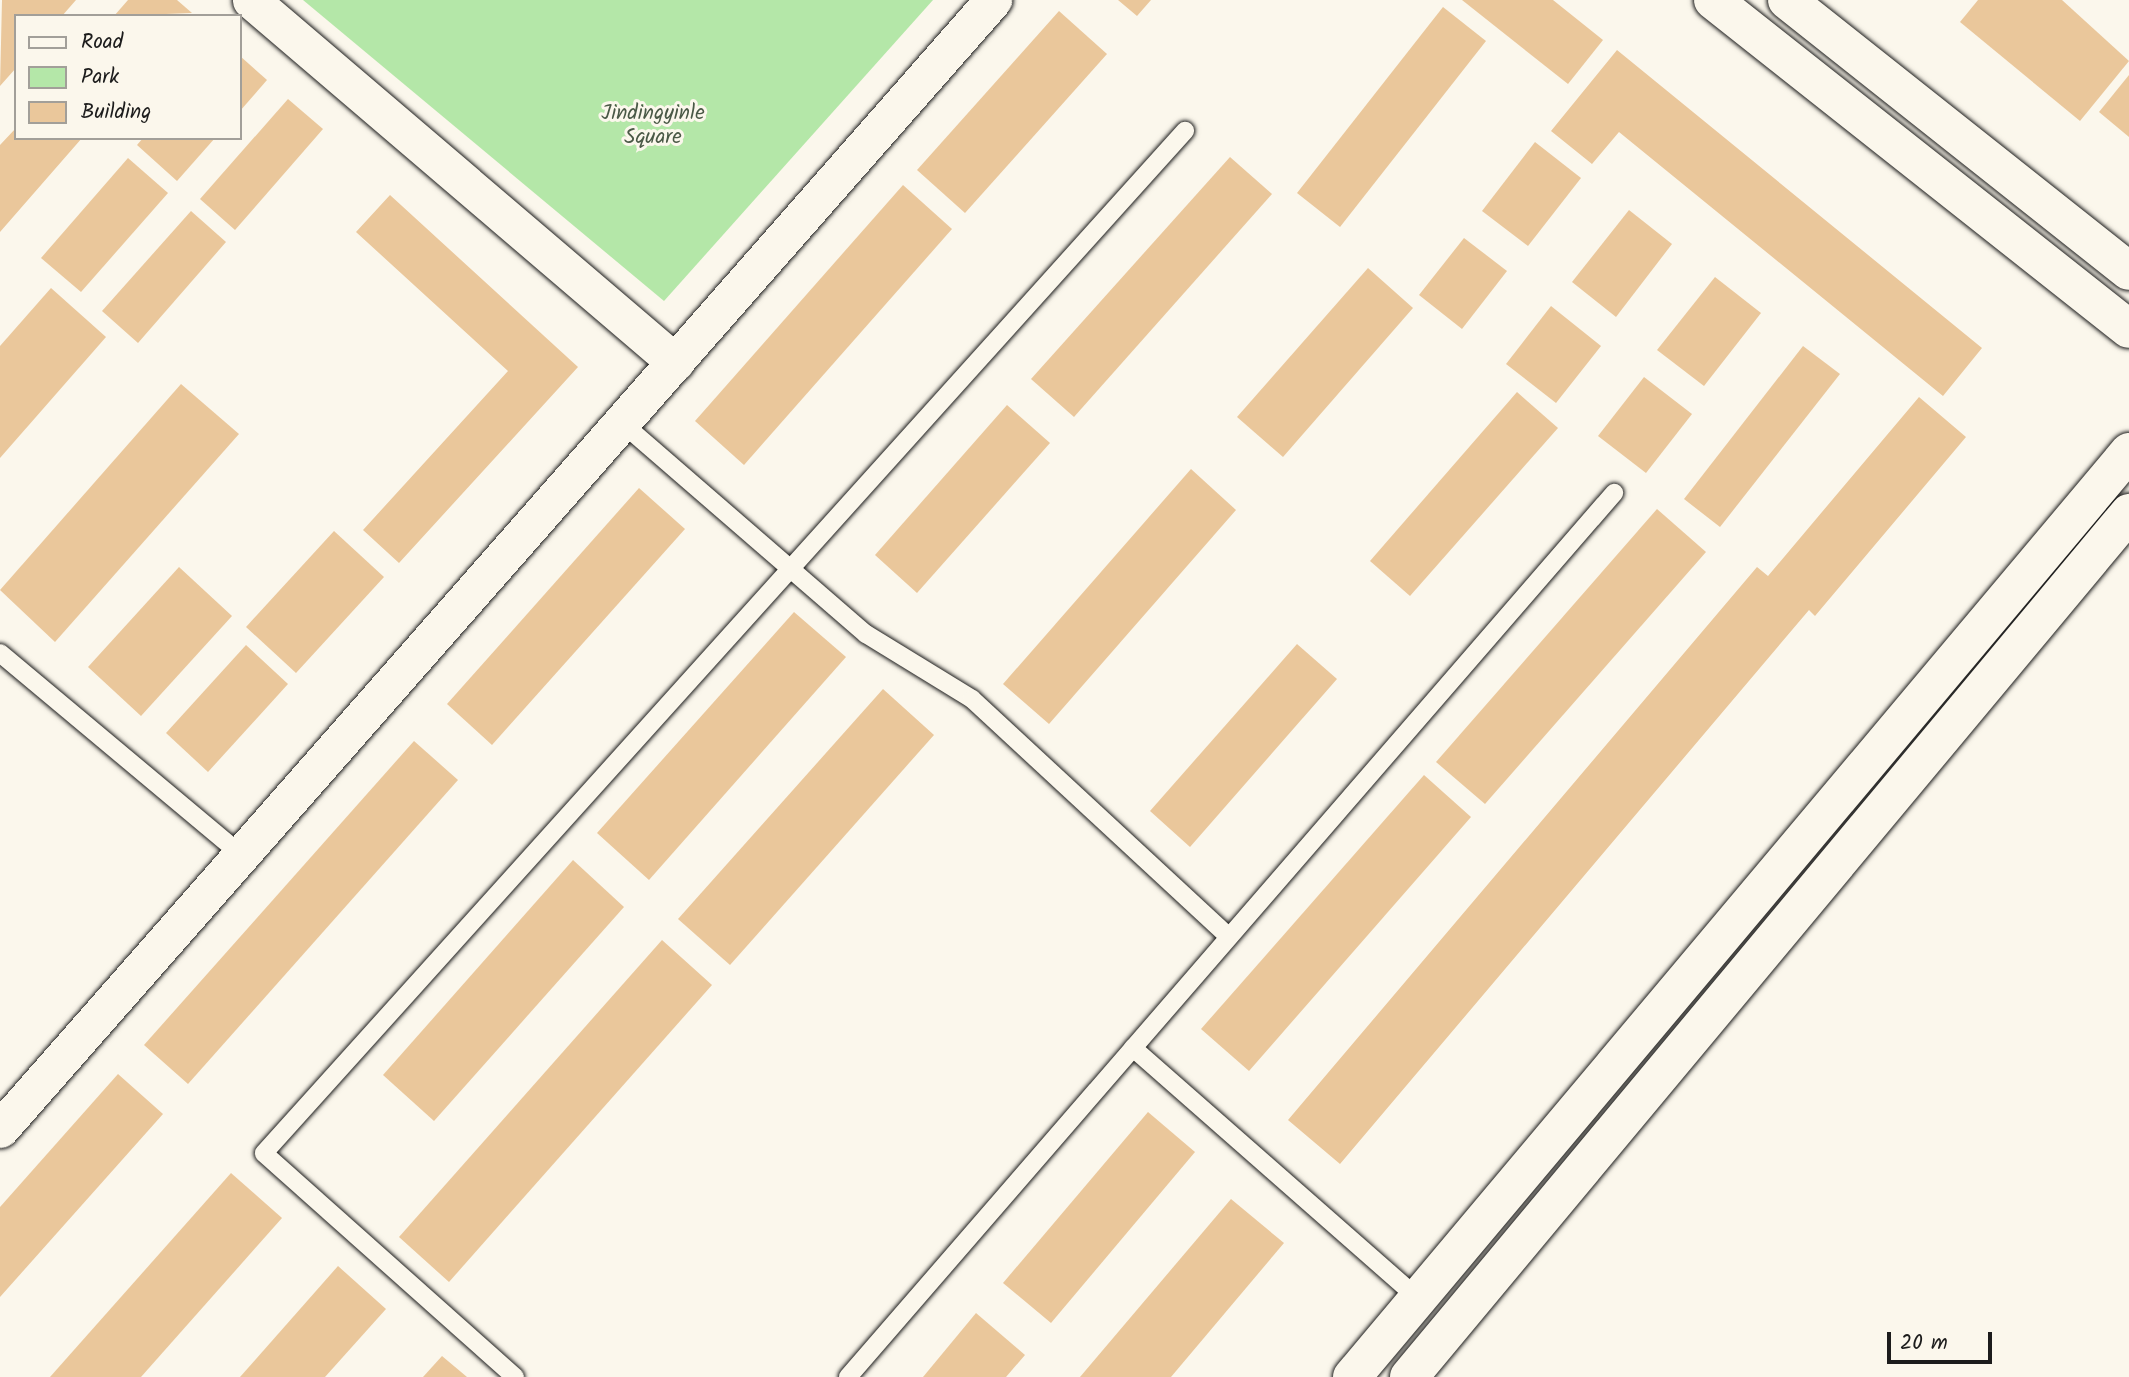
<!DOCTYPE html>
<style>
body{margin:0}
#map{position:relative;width:2129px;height:1377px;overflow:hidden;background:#fbf7ec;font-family:Kalam,sans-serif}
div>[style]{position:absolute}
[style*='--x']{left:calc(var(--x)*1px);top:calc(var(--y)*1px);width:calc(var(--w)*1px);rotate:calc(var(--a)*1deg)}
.green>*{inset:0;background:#b4e7a8}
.building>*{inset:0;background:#eac79b}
.roads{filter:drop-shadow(0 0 2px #1c1c1c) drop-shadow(0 0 2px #1c1c1c)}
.lane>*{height:18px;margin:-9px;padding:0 9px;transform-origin:9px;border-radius:9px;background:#fbf7ec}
.street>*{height:37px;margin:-18.5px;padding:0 18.5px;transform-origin:18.5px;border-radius:18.5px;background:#fbf7ec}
.secondary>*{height:38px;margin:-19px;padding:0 19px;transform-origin:19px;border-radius:19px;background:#fbf7ec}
span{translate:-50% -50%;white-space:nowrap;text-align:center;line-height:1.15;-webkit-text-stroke:6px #fbf7ec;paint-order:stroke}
.park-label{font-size:21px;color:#4a5946}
.legend{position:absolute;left:14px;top:14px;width:228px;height:126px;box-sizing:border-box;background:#fbf7ec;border:2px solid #a29f99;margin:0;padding:9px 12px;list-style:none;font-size:21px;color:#1c1c1c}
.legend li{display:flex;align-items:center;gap:14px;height:35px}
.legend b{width:35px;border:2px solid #a29f99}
.scale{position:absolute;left:1887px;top:1332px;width:105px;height:32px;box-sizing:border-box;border:4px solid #1c1c1c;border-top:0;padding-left:9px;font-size:21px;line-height:24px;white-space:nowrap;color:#1c1c1c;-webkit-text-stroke:5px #fbf7ec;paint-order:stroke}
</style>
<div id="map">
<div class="green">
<div style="clip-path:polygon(303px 0,933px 0,664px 301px)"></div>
</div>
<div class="building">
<div style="clip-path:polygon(2px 0,76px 0,62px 16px,16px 16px,16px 68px,0 86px)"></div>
<div style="clip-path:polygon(128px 0,177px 0,192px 13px,114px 16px)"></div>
<div style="clip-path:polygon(1118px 0,1151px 0,1137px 16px)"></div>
<div style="clip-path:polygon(1462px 0,1553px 0,1603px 40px,1568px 84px)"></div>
<div style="clip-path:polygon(1978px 0,2062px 0,2129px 61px,2080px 121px,1960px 22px)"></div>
<div style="clip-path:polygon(1443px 7px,1486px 41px,1340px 227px,1297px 193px)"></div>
<div style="clip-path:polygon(1059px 11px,1107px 54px,965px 213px,917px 170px)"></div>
<div style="clip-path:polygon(1617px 50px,1982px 348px,1943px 396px,1619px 132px,1592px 164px,1551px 131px)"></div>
<div style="clip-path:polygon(240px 56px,267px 80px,240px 111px)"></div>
<div style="clip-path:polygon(2129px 75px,2129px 137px,2099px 112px)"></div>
<div style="clip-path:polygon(288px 99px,323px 129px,235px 230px,200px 199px)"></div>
<div style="clip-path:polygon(16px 128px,16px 138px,82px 138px,0 232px,0 145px)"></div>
<div style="clip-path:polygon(143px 138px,215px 138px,177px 181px,137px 145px)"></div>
<div style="clip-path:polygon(1535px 142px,1581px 178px,1528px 246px,1482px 211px)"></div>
<div style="clip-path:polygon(1230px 157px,1272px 194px,1074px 417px,1031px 379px)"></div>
<div style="clip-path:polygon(128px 158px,168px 193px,81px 292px,41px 258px)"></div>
<div style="clip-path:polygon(903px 185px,952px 229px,744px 465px,695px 421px)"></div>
<div style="clip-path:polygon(390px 195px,578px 367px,399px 563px,363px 530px,508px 371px,356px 232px)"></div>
<div style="clip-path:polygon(1629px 210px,1672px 244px,1616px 317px,1572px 282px)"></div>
<div style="clip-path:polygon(191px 211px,226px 242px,138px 343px,102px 311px)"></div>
<div style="clip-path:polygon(1464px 238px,1507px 271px,1462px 329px,1419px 295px)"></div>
<div style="clip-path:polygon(1368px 268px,1413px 308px,1283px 457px,1237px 417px)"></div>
<div style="clip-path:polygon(1715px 277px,1761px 313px,1704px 386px,1657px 350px)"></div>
<div style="clip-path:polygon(51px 288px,106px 337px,0 458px,0 346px)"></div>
<div style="clip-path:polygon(1551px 306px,1601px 346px,1556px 403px,1506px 364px)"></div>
<div style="clip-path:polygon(1803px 346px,1840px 374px,1720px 527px,1684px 499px)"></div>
<div style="clip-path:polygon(1644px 377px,1692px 414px,1646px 473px,1598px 436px)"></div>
<div style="clip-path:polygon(181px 384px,239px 434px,55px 642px,0 590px)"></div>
<div style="clip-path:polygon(1517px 392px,1558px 428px,1410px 596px,1370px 561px)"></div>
<div style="clip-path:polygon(1919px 397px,1966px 437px,1815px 616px,1809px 610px,1340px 1164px,1288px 1120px,1757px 567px,1768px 576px)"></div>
<div style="clip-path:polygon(1007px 405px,1050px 443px,917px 593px,875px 555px)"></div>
<div style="clip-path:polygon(1191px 469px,1236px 510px,1049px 724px,1003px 684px)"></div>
<div style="clip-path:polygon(639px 488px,685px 529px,492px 745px,447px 704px)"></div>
<div style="clip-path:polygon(1657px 509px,1706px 552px,1485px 804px,1436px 762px)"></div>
<div style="clip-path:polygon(334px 531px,384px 577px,296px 673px,246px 627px)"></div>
<div style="clip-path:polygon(179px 567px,232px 616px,141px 716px,88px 667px)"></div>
<div style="clip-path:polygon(794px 612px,846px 657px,649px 880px,597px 833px)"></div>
<div style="clip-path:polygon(1297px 644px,1337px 679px,1190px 847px,1150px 811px)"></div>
<div style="clip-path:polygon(246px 645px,288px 684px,208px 772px,166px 733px)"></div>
<div style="clip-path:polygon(883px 689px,934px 735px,730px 965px,678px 919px)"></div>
<div style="clip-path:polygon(414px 741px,458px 780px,188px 1084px,144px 1045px)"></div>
<div style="clip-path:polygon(1424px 775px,1471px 817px,1249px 1071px,1201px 1029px)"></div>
<div style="clip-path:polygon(573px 860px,624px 907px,434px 1121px,383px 1075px)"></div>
<div style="clip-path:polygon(662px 940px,712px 985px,449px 1282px,399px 1237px)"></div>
<div style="clip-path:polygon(118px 1074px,163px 1114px,0 1297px,0 1207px)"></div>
<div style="clip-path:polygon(1148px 1112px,1195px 1152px,1051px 1323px,1003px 1283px)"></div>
<div style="clip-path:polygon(231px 1173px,282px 1218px,141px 1377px,50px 1377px)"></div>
<div style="clip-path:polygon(1231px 1199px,1284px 1243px,1171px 1377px,1080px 1377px)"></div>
<div style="clip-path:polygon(338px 1266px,386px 1309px,325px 1377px,240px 1377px)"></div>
<div style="clip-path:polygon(976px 1313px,1025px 1355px,1006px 1377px,923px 1377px)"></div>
<div style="clip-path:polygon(442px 1356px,467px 1377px,423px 1377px)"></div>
</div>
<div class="roads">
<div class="lane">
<div style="--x:621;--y:422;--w:324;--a:40.9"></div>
<div style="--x:866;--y:634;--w:124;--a:31.5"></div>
<div style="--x:972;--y:699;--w:350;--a:42.8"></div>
<div style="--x:0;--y:653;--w:315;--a:39.9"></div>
<div style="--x:1133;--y:1048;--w:379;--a:41.3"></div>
<div style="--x:515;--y:1377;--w:336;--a:-138.3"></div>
<div style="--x:264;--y:1153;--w:1376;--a:-47.98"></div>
<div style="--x:848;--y:1377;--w:1170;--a:-49.09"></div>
</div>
<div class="street">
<div style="--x:251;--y:0;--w:558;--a:40.49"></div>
<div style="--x:0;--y:1129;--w:1504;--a:-48.67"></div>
</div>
<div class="secondary">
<div style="--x:1713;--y:0;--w:530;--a:38.34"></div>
<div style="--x:1787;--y:0;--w:436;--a:38.4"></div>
<div style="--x:1352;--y:1377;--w:1208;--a:-49.97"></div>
<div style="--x:1409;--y:1377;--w:1125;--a:-50.19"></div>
</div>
</div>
<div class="park-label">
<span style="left:653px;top:126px">Jindingyinle<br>Square</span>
</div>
<ul class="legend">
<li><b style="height:9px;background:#fbf7ec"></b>Road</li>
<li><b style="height:19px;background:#b4e7a8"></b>Park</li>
<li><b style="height:19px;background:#eac79b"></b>Building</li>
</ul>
<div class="scale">20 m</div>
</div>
